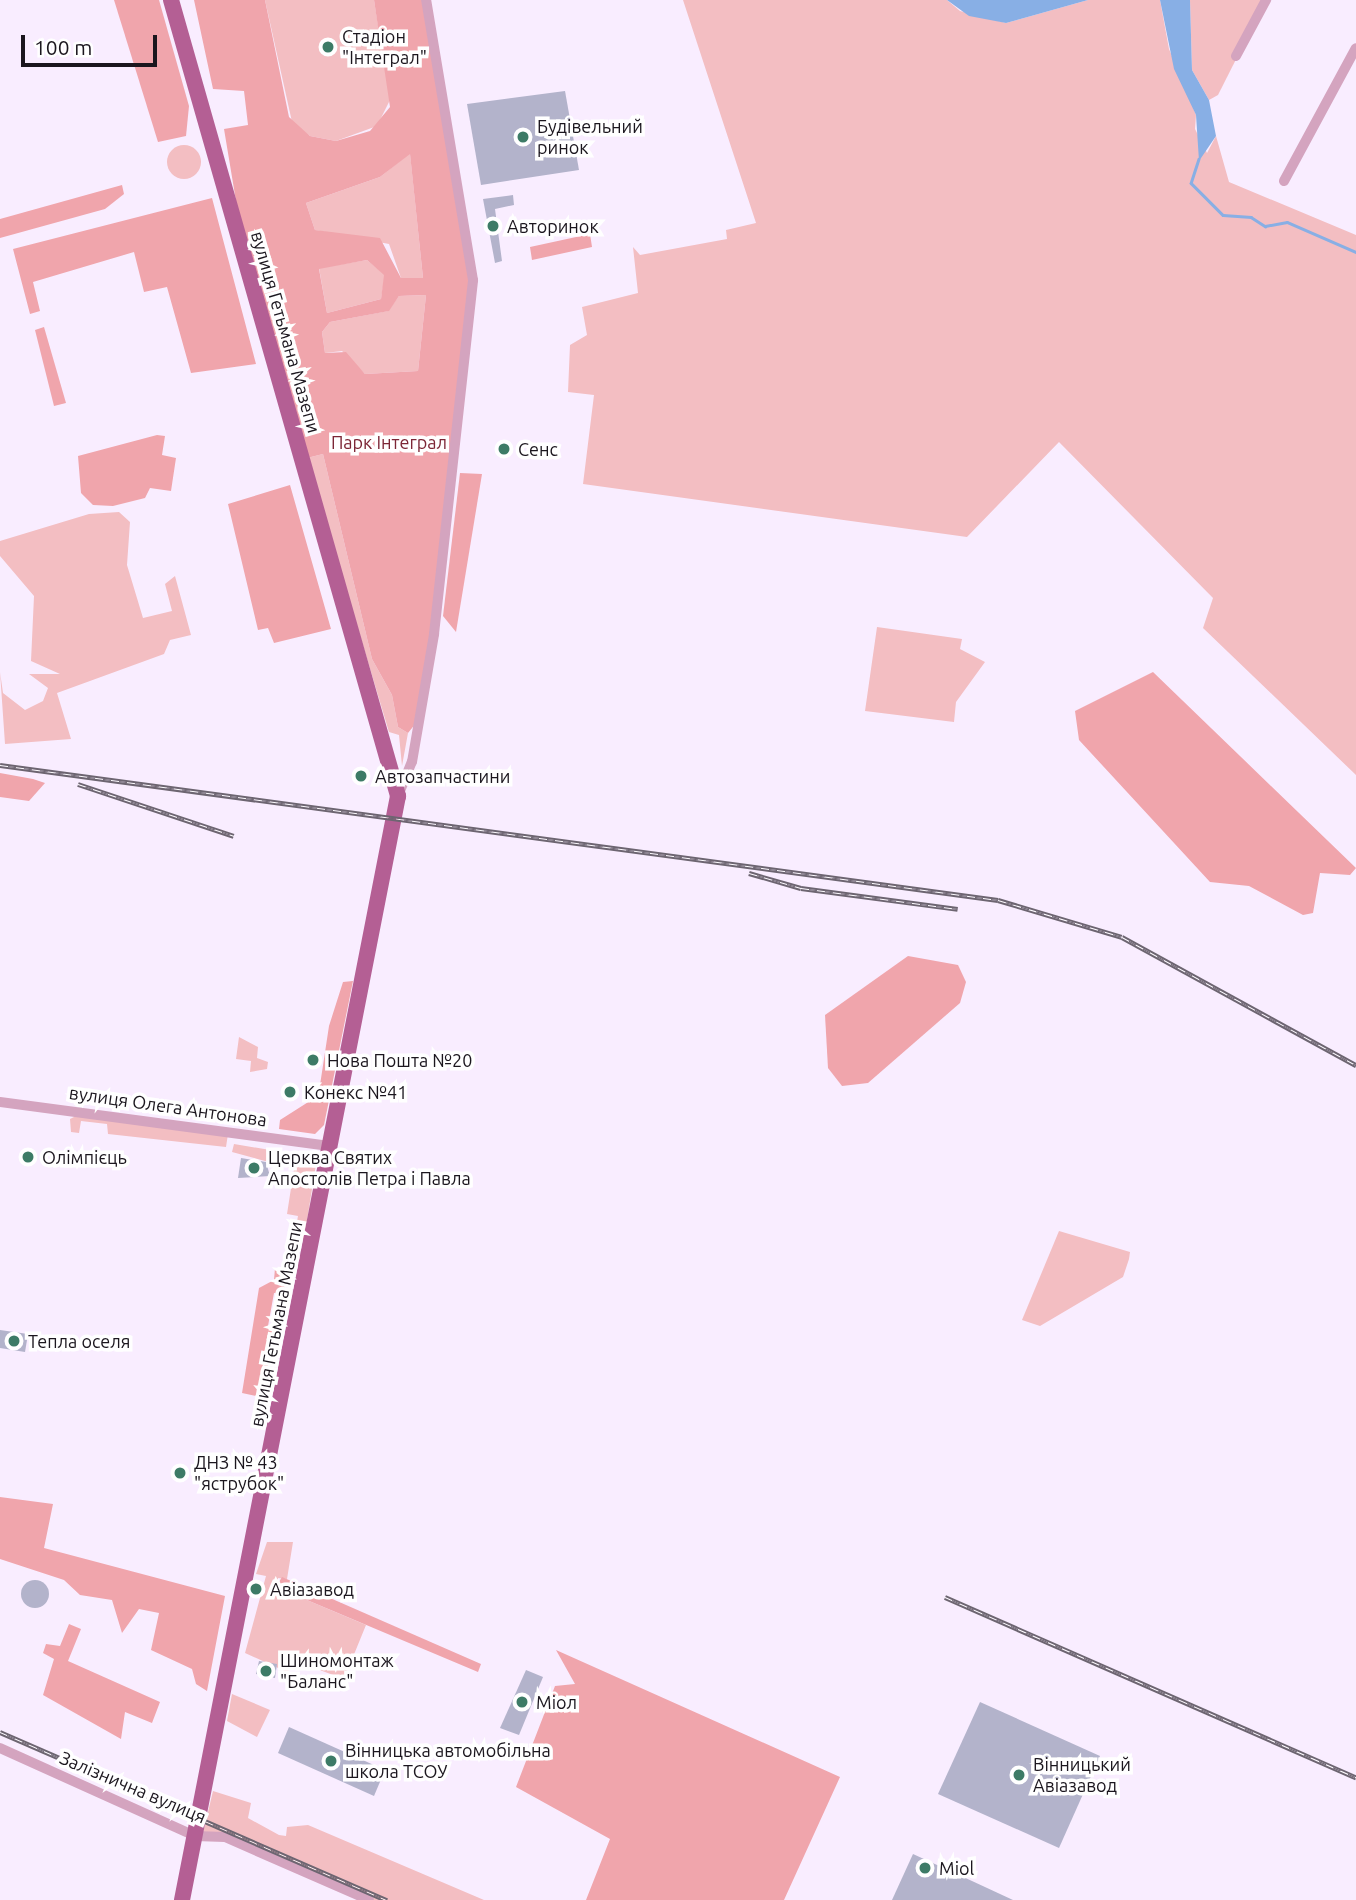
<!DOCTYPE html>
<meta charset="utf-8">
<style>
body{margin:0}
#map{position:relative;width:1356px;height:1900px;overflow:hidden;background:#f9edff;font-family:Ubuntu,sans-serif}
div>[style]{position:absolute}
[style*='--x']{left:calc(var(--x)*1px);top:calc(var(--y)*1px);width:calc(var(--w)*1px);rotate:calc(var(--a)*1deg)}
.green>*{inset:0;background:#f3bec2}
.round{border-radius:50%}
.forest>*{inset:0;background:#f0a5ac}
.water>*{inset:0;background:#88afe5}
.stream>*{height:2.5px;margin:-1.25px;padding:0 1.25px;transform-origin:1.25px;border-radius:1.25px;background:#88afe5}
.building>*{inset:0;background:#b3b3cb}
.minor>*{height:10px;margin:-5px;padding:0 5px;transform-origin:5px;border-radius:5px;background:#d4a4bf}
.primary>*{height:16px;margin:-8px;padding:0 8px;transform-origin:8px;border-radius:8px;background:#b45f94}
.rail>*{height:5px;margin-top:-2.5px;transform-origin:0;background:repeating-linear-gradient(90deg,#fff 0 8px,#6d6571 0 16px);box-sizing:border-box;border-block:2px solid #6d6571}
.dots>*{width:19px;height:19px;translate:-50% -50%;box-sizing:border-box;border:4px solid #fff;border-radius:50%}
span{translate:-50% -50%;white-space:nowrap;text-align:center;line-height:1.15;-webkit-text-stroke:7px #fff;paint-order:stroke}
.poi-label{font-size:18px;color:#1b161e}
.left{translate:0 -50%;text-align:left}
.street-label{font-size:18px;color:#1b161e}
.park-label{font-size:18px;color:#7c2636}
.scale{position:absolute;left:21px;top:35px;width:136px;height:32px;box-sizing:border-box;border:4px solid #1b161e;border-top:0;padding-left:9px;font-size:21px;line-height:24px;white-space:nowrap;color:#1b161e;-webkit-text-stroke:5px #fff;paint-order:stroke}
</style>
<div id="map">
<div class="green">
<div style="clip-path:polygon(265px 0,374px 0,390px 100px,377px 126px,336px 141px,310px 136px,292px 122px)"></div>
<div style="clip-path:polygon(683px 0,947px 0,960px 11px,1006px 23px,1088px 0,1160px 0,1169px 49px,1196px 115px,1195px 129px,1207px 153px,1216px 136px,1229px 182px,1356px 235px,1356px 775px,1203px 628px,1213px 598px,1059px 442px,967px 537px,583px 484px,594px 395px,568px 392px,570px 345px,587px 335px,582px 307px,638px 293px,633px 247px,640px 255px,727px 239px,726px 230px,756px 223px)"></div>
<div style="clip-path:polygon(1190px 0,1266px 0,1218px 95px,1209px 100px,1192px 70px)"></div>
<div class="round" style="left:167px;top:145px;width:34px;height:34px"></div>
<div style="clip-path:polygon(410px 153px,423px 278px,401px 278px,389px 244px,315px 230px,306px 203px,380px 177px)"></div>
<div style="clip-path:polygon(367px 260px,385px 275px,381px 299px,327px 313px,319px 268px)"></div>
<div style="clip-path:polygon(426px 295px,418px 371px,365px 374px,342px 351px,325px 353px,322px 332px,330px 322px,388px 311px,399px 296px)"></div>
<div style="clip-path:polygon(323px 454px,372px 659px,392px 695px,398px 727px,408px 733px,402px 766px,399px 735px,389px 732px,307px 458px)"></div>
<div style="clip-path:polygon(119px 512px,130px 522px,127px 565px,143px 618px,172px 611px,165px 584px,175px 576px,191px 635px,170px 640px,164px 654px,57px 693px,71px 739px,5px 744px,0 672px,3px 693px,25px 710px,43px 701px,48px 688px,29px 674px,60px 674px,31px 661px,34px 596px,0 556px,0 541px,89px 514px)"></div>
<div style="clip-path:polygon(877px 627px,962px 639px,960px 649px,985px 662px,956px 702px,954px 722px,865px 711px)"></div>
<div style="clip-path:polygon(239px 1037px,258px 1047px,257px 1058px,268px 1062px,267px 1069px,250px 1072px,251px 1061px,236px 1059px)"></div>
<div style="clip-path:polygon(78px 1115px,228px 1134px,226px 1147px,108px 1134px,107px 1124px,81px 1121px,79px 1133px,71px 1132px,70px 1119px)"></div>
<div style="clip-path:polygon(234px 1144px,317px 1158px,304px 1239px,294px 1237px,298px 1216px,287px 1214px,294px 1169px,232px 1152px)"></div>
<div style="clip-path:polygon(1059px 1231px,1130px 1252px,1129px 1259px,1123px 1277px,1040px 1326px,1022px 1320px)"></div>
<div style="clip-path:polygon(267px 1542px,293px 1542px,287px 1579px,278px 1578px,276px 1587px,366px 1625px,344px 1679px,298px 1662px,287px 1672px,245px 1653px,266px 1576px,256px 1574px)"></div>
<div style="clip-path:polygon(232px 1694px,270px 1710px,257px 1737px,227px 1721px)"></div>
<div style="clip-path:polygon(213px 1791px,251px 1803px,248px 1818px,279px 1835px,286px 1836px,287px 1827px,308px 1825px,484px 1900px,369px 1900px,225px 1837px,202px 1837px)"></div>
</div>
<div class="forest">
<div style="clip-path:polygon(114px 0,159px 0,189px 106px,186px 136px,158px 142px)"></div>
<div style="clip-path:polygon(evenodd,194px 0,265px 0,289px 117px,310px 136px,336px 141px,370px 131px,390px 107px,374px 0,426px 0,473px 280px,420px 718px,408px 733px,398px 727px,392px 695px,372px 659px,323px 454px,307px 458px,238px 213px,224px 129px,248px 125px,244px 91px,213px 89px,194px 0,410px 154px,423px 278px,401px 278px,380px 238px,315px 230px,306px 203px,380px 177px,410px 154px,194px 0,367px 260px,384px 275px,381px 299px,327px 313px,319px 269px,367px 260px,194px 0,426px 295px,418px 371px,365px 374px,346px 352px,325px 353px,322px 332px,330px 322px,389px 311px,399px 296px,426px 295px)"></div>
<div style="clip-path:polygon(122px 185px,124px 194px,105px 209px,0 238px,0 219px)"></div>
<div style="clip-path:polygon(212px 198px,256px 364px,191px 373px,167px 287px,144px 292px,134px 252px,33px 282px,40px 311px,30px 314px,13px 249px)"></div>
<div style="clip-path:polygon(590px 234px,592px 247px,532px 260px,530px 247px)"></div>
<div style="clip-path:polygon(44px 327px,66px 403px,54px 406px,35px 330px)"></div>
<div style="clip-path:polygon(157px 435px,165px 436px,162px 455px,176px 458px,171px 491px,150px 488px,145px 498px,113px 506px,93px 505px,81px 493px,78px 456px)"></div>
<div style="clip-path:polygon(460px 473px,482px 474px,456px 632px,443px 616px)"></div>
<div style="clip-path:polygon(290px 485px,331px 629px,274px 643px,268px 628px,258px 630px,228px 504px)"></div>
<div style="clip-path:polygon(1153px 672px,1356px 868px,1350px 875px,1320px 873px,1313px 913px,1303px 915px,1249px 886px,1210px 882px,1079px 740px,1075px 711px)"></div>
<div style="clip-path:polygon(0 773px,33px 779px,45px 783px,29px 801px,0 797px)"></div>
<div style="clip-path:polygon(908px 956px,958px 965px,966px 982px,960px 1003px,868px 1083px,842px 1086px,828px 1068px,825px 1015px)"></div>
<div style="clip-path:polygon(353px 981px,324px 1125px,315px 1134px,279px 1129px,280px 1120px,313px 1099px,320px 1085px,329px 1026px,343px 982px)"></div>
<div style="clip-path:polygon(275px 1268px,289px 1269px,283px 1294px,274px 1293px,268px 1326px,276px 1331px,261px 1397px,242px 1393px,259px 1288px,274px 1280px)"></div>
<div style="clip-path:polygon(0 1497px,53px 1504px,44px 1548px,225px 1596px,207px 1691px,196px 1684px,192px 1669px,151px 1650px,159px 1613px,139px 1609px,122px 1633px,112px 1600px,80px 1595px,64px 1580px,0 1559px)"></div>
<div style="clip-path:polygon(282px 1577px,481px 1664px,478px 1672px,276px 1587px)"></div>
<div style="clip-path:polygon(69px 1624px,81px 1629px,68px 1661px,160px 1702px,152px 1723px,125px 1712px,121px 1739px,43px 1695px,54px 1659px,43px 1653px,46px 1644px,60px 1646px)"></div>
<div style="clip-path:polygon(556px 1650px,840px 1777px,784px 1900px,586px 1900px,610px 1839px,516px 1787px,555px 1686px,575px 1684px)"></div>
</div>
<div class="water">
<div style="clip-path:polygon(947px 0,1088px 0,1006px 23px,969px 16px)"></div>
<div style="clip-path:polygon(1190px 0,1192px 70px,1209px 100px,1216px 136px,1199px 161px,1196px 115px,1174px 69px,1160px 0)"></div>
</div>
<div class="stream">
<div style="--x:1199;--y:159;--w:25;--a:108"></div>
<div style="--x:1191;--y:183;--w:45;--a:45"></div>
<div style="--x:1223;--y:215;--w:28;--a:4"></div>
<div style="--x:1251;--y:217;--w:17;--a:33"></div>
<div style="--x:1265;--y:226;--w:22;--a:-10"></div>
<div style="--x:1287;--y:222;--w:75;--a:23.5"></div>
</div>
<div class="building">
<div style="clip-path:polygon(565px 91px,579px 170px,481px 185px,467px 104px)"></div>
<div style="clip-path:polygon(513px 195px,514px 205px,495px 209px,502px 261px,495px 263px,483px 199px)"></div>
<div style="clip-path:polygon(241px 1158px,266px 1162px,270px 1176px,238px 1178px)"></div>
<div style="clip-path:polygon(0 1330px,28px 1334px,25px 1352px,0 1348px)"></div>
<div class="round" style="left:21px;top:1580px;width:28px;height:28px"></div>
<div style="clip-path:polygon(259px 1661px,277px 1664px,275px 1678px,256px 1674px)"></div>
<div style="clip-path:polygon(526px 1670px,543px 1677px,519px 1735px,500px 1728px)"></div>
<div style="clip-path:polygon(980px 1702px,1100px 1756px,1059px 1848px,938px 1794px)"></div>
<div style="clip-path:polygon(289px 1727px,385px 1770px,374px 1796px,278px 1753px)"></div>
<div style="clip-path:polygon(913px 1854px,972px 1881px,1013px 1900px,892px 1900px)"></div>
</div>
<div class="minor">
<div style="--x:1236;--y:56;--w:64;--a:-61.8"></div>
<div style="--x:1284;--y:181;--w:151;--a:-61.6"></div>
<div style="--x:398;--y:796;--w:37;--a:-68"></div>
<div style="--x:412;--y:762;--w:130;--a:-80.2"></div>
<div style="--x:434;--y:634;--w:356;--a:-83.7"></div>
<div style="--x:473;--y:280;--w:284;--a:-99.5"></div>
<div style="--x:0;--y:1102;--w:334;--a:7.6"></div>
<div style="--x:0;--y:1748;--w:214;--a:24.3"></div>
<div style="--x:195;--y:1836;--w:30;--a:2"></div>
<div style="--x:225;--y:1837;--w:157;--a:23.6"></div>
</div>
<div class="primary">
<div style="--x:171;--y:0;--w:828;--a:74.08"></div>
<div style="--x:398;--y:796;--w:1125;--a:101.07"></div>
</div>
<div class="rail">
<div style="--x:0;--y:765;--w:1007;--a:7.7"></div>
<div style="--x:998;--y:900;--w:129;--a:16.6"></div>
<div style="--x:1122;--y:937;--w:267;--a:28.7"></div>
<div style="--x:78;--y:784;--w:164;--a:18.4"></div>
<div style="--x:749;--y:873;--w:54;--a:16.1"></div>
<div style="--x:801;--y:888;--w:158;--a:7.6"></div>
<div style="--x:945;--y:1597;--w:449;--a:23.7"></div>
<div style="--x:0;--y:1732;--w:422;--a:23.5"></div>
</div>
<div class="dots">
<div style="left:328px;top:47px;background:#3d7b66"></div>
<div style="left:523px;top:137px;background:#3d7b66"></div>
<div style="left:493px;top:226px;background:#3d7b66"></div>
<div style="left:504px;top:449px;background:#3d7b66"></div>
<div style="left:361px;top:776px;background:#3d7b66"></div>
<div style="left:313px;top:1060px;background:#3d7b66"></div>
<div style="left:290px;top:1092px;background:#3d7b66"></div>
<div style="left:28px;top:1157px;background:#3d7b66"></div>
<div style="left:254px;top:1168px;background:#3d7b66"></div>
<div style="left:14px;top:1341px;background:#3d7b66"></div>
<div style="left:180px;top:1473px;background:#3d7b66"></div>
<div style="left:256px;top:1589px;background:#3d7b66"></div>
<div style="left:266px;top:1671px;background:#3d7b66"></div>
<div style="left:522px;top:1702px;background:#3d7b66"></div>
<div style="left:331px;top:1761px;background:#3d7b66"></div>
<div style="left:1019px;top:1775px;background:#3d7b66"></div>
<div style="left:925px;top:1868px;background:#3d7b66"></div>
</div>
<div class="poi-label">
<span class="left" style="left:342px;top:47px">Стадіон<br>"Інтеграл"</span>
<span class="left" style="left:537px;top:137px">Будівельний<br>ринок</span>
<span class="left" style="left:507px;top:226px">Авторинок</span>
<span class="left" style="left:518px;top:449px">Сенс</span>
<span class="left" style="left:375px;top:776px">Автозапчастини</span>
<span class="left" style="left:327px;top:1060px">Нова Пошта №20</span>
<span class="left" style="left:304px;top:1092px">Конекс №41</span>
<span class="left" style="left:42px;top:1157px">Олімпієць</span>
<span class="left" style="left:268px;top:1168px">Церква Святих<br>Апостолів Петра і Павла</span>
<span class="left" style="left:28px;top:1341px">Тепла оселя</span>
<span class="left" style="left:194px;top:1473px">ДНЗ № 43<br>"яструбок"</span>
<span class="left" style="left:270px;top:1589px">Авіазавод</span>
<span class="left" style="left:280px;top:1671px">Шиномонтаж<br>"Баланс"</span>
<span class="left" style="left:536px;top:1702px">Міол</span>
<span class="left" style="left:345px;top:1761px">Вінницька автомобільна<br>школа ТСОУ</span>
<span class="left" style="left:1033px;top:1775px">Вінницький<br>Авіазавод</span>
<span class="left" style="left:939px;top:1868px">Miol</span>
</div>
<div class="street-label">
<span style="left:286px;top:332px;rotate:74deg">вулиця Гетьмана Мазепи</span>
<span style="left:168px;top:1106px;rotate:8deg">вулиця Олега Антонова</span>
<span style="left:276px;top:1324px;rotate:-79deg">вулиця Гетьмана Мазепи</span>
<span style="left:133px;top:1787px;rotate:23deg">Залізнична вулиця</span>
</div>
<div class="park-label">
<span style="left:389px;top:442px">Парк Інтеграл</span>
</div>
<div class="scale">100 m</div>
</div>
